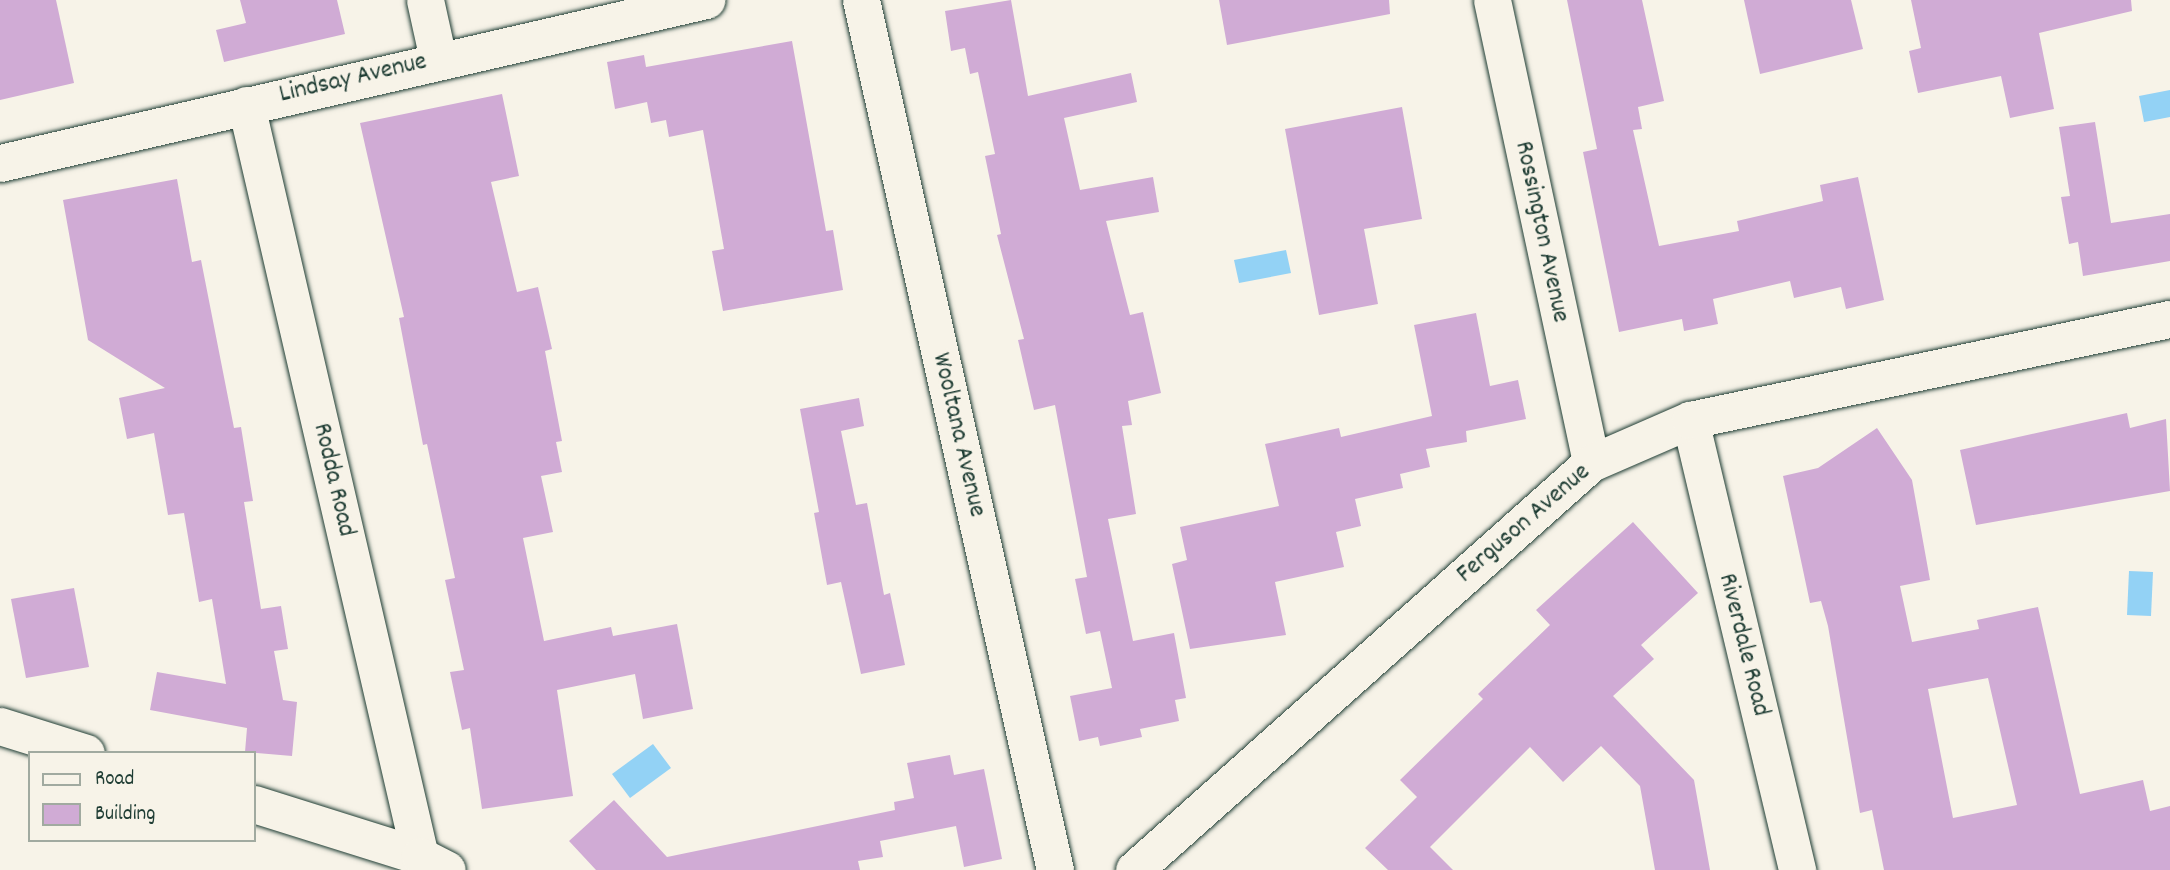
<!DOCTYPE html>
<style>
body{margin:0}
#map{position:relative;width:2170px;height:870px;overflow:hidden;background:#f7f3e8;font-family:Dekko,sans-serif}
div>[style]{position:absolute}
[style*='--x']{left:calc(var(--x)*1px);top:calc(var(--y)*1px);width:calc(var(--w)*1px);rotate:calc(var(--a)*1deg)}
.water>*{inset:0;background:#93d2f5}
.building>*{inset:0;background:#d0abd5}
.roads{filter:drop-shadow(0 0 2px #1f3d34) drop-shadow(0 0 2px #1f3d34)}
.minor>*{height:37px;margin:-18.5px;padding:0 18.5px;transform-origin:18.5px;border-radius:18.5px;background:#f7f3e8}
span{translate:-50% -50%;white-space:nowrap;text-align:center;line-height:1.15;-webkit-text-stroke:6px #f7f3e8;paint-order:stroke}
.street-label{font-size:26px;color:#1f3d34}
.legend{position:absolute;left:28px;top:751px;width:228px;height:91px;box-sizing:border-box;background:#f7f3e8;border:2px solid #a1aaa0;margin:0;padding:9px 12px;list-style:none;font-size:21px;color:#1f3d34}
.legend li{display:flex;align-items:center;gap:14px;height:35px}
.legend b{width:35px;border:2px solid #a1aaa0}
</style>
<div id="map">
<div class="water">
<div style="clip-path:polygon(2170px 90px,2170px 117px,2144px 122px,2139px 96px)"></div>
<div style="clip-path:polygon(1286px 250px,1291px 273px,1239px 283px,1234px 260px)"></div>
<div style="clip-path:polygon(2129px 571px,2153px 572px,2151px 616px,2127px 615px)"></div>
<div style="clip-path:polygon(653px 744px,671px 768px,630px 798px,612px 774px)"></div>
</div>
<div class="building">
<div style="clip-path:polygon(0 0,56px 0,74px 83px,0 100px)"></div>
<div style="clip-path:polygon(240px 0,337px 0,345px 34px,224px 62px,216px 30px,246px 23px)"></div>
<div style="clip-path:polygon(1011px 0,1028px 96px,1131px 73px,1137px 102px,1064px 118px,1080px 190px,1153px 177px,1159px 212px,1106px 221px,1130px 315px,1143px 312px,1161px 393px,1128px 401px,1132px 425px,1122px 426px,1136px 514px,1108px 519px,1133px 641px,1174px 633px,1186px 698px,1175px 700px,1179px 721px,1140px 729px,1142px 737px,1100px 746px,1098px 737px,1079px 741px,1070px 696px,1112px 688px,1100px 631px,1086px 634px,1075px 579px,1087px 577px,1055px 405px,1034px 410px,1018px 340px,1024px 339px,997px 235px,1001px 234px,985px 156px,995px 154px,978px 72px,970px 74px,965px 48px,951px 51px,945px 11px)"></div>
<div style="clip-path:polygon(1219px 0,1389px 0,1390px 14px,1227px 45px)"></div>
<div style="clip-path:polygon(1567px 0,1642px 0,1664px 101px,1638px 107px,1642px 129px,1633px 130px,1659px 246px,1739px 231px,1737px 221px,1823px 201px,1820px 185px,1858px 177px,1884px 300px,1846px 309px,1841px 287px,1794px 298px,1790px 281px,1713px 299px,1718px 324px,1684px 331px,1682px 319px,1619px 332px,1583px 152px,1597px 149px)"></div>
<div style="clip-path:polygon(1744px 0,1851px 0,1863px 49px,1760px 74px)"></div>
<div style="clip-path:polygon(1911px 0,2131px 0,2132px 11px,2039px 33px,2054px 109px,2010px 118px,2001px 76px,1918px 93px,1909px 51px,1921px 48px)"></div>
<div style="clip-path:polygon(792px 41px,826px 231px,833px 230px,843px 290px,723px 311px,712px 251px,724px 249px,703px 130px,669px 137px,666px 120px,651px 123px,647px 102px,615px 109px,607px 62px,644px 55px,646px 67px)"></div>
<div style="clip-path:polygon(502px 94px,519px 176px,491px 182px,517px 292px,538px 287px,552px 349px,545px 351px,562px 441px,556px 442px,562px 472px,541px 476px,553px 532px,523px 538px,544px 641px,611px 627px,613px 636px,677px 624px,693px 709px,643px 719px,635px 674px,557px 690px,573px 796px,482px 809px,470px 728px,462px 730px,450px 672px,464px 670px,445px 580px,455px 578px,427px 444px,423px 445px,399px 318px,404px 317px,360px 123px)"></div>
<div style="clip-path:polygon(1402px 107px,1422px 219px,1364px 229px,1378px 304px,1319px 315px,1285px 129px)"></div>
<div style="clip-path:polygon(2095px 122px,2111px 223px,2170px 214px,2170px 261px,2083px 276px,2078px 242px,2069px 244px,2061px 197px,2070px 196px,2059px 127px)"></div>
<div style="clip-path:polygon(177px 179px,192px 262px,201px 260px,234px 428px,241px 427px,253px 501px,244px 502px,261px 609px,281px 606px,288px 649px,274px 651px,283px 700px,297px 702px,292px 756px,245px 752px,247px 728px,150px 710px,157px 672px,226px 684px,212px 599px,199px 602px,184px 513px,168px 515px,154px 433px,127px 439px,119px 398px,165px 388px,88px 340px,63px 200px)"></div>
<div style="clip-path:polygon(1476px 313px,1490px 386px,1518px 380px,1526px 419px,1466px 431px,1467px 442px,1426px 449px,1430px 467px,1400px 474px,1403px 488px,1355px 499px,1361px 526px,1336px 532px,1344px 567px,1275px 582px,1286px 635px,1190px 649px,1172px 564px,1187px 560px,1180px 527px,1279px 506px,1265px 444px,1339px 428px,1341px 437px,1432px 416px,1414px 325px)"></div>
<div style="clip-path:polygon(859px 398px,864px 426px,841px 431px,856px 505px,867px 503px,884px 595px,890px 593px,905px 665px,861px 674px,841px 582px,827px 585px,814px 513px,819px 512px,800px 409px)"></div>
<div style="clip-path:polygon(2127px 413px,2130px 428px,2166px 419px,2170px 491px,1976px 525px,1960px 450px)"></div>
<div style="clip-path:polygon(evenodd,1877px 428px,1912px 480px,1930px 580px,1900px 586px,1912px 642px,1979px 629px,1977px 620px,2038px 607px,2080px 794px,2143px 780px,2150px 811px,2170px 806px,2170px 870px,1884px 870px,1872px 810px,1860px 813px,1828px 626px,1821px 601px,1810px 603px,1783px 476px,1818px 468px,1877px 428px,1988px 678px,2017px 805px,1953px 818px,1928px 689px,1988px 678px)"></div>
<div style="clip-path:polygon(1633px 522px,1698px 593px,1641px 645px,1654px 659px,1613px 696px,1694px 780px,1710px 870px,1655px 870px,1640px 786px,1601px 746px,1563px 782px,1530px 747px,1430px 847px,1453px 870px,1388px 870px,1365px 848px,1417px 797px,1400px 780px,1483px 699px,1478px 694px,1550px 625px,1536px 610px)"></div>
<div style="clip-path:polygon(74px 588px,89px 667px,26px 678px,11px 599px)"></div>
<div style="clip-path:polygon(950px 755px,954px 775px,984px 769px,1002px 859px,964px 867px,956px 826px,880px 841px,883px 857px,858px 861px,860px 870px,596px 870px,569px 841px,614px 800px,667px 857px,895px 810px,894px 802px,914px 798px,907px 763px)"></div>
</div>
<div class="roads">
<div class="minor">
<div style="--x:425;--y:0;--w:60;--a:77.6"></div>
<div style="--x:861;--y:0;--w:891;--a:77.43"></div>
<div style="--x:1492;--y:0;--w:473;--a:77.9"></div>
<div style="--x:246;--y:105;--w:771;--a:76.96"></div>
<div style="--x:0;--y:163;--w:725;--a:-13"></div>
<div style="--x:1690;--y:420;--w:463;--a:76.6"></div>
<div style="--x:0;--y:726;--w:90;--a:17.4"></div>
<div style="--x:254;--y:804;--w:174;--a:17.4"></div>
<div style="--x:420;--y:856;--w:30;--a:27"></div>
<div style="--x:1134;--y:870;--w:612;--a:-41.69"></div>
<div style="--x:1591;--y:463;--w:108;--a:-23.5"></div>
<div style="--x:1690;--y:420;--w:491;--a:-11.9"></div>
</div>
</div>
<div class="street-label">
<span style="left:353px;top:79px;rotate:-13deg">Lindsay Avenue</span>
<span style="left:1541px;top:232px;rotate:78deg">Rossington Avenue</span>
<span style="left:958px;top:435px;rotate:77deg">Wooltana Avenue</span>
<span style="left:333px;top:480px;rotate:77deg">Rodda Road</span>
<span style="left:1524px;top:524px;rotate:-41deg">Ferguson Avenue</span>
<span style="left:1743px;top:645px;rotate:76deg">Riverdale Road</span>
</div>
<ul class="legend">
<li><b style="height:9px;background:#f7f3e8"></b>Road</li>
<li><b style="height:19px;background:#d0abd5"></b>Building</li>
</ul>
</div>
